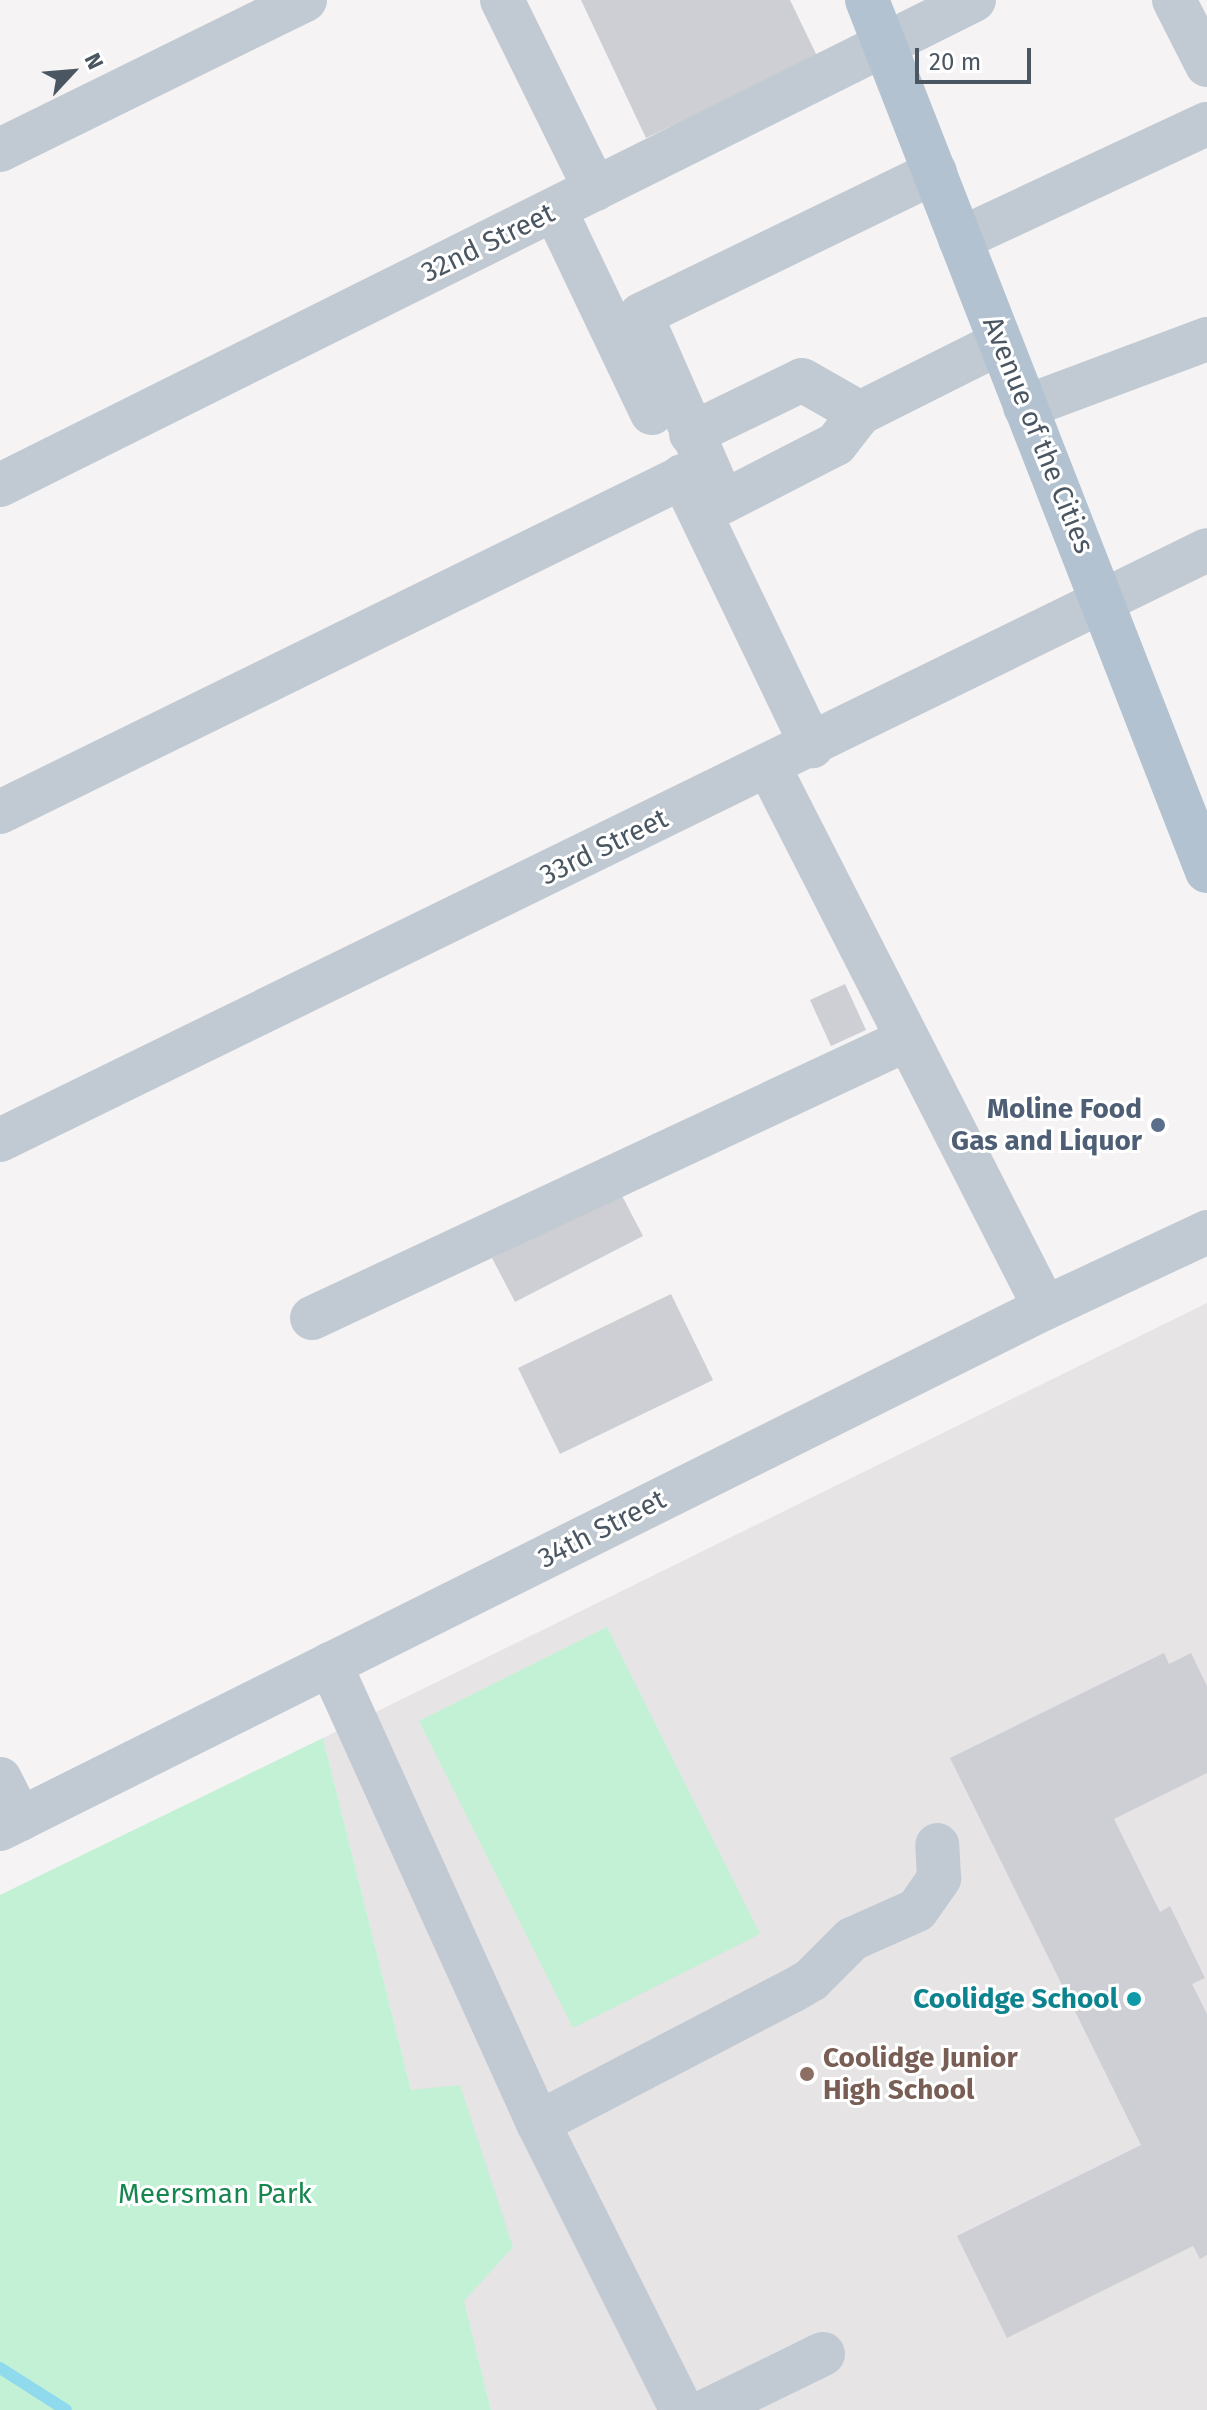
<!DOCTYPE html>
<style>
body{margin:0}
#map{position:relative;width:1207px;height:2410px;overflow:hidden;background:#f5f3f3;font-family:"Fira Sans",sans-serif}
div>[style]{position:absolute}
[style*='--x']{left:calc(var(--x)*1px);top:calc(var(--y)*1px);width:calc(var(--w)*1px);rotate:calc(var(--a)*1deg)}
.education>*{inset:0;background:#e6e4e5}
.green>*{inset:0;background:#c3f1d5}
.stream>*{height:12px;margin:-6px;padding:0 6px;transform-origin:6px;border-radius:6px;background:#90daee}
.building>*{inset:0;background:#cdcfd5}
.minor>*{height:44px;margin:-22px;padding:0 22px;transform-origin:22px;border-radius:22px;background:#c1cad2}
.major>*{height:44px;margin:-22px;padding:0 22px;transform-origin:22px;border-radius:22px;background:#b3c2d1}
.dots>*{width:22px;height:22px;translate:-50% -50%;box-sizing:border-box;border:4px solid #fff;border-radius:50%}
span{translate:-50% -50%;white-space:nowrap;text-align:center;line-height:1.15;-webkit-text-stroke:6px #fff;paint-order:stroke}
.street-label{font-size:28px;color:#4a5661}
.service-label{font-size:28px;color:#4e5e75;font-weight:700}
.right{translate:-100% -50%;text-align:right}
.culture-label{font-size:28px;color:#0d838f;font-weight:700}
.education-label{font-size:28px;color:#785e54;font-weight:700}
.left{translate:0 -50%;text-align:left}
.park-label{font-size:28px;color:#17864f}
.north{position:absolute;left:32px;top:32px;width:80px;height:80px;-webkit-text-stroke:6px #fff;paint-order:stroke;rotate:64deg;font-size:22px;font-weight:700;line-height:32px;text-align:center;color:#4a5661}
.north::after{content:'';display:block;margin:auto;width:28px;height:36px;background:#4a5661;clip-path:polygon(50% 0,100% 100%,50% 72%,0 100%)}
.scale{position:absolute;left:915px;top:48px;width:116px;height:36px;box-sizing:border-box;border:4px solid #4a5661;border-top:0;padding-left:10px;font-size:24px;line-height:28px;white-space:nowrap;color:#4a5661;-webkit-text-stroke:6px #fff;paint-order:stroke}
</style>
<div id="map">
<div class="education">
<div style="clip-path:polygon(1207px 1303px,1207px 2410px,491px 2410px,323px 1738px)"></div>
</div>
<div class="green">
<div style="clip-path:polygon(607px 1627px,760px 1934px,573px 2028px,419px 1721px)"></div>
<div style="clip-path:polygon(323px 1738px,411px 2090px,460px 2085px,513px 2247px,464px 2301px,491px 2410px,0 2410px,0 1895px)"></div>
</div>
<div class="stream">
<div style="--x:0;--y:2368;--w:78;--a:32.5"></div>
</div>
<div class="building">
<div style="clip-path:polygon(581px 0,790px 0,818px 58px,646px 138px)"></div>
<div style="clip-path:polygon(845px 984px,866px 1030px,831px 1046px,810px 1000px)"></div>
<div style="clip-path:polygon(620px 1192px,643px 1236px,515px 1302px,492px 1258px)"></div>
<div style="clip-path:polygon(671px 1294px,713px 1380px,560px 1454px,518px 1368px)"></div>
<div style="clip-path:polygon(1164px 1653px,1169px 1664px,1191px 1653px,1207px 1686px,1207px 1773px,1114px 1819px,1160px 1912px,1170px 1906px,1205px 1978px,1192px 1984px,1207px 2014px,1207px 2255px,1200px 2259px,1193px 2246px,1007px 2338px,957px 2236px,1141px 2145px,950px 1758px)"></div>
</div>
<div class="minor">
<div style="--x:502;--y:0;--w:211;--a:63.8"></div>
<div style="--x:1174;--y:0;--w:73;--a:63.1"></div>
<div style="--x:0;--y:150;--w:340;--a:-26.2"></div>
<div style="--x:935;--y:172;--w:327;--a:154.1"></div>
<div style="--x:641;--y:315;--w:204;--a:66.3"></div>
<div style="--x:723;--y:502;--w:127;--a:-27.2"></div>
<div style="--x:836;--y:444;--w:39;--a:-52"></div>
<div style="--x:860;--y:413;--w:157;--a:-26.6"></div>
<div style="--x:555;--y:210;--w:225;--a:64.5"></div>
<div style="--x:960;--y:239;--w:272;--a:-25"></div>
<div style="--x:1025;--y:407;--w:194;--a:-20.5"></div>
<div style="--x:691;--y:434;--w:123;--a:-25.9"></div>
<div style="--x:802;--y:380;--w:67;--a:29.6"></div>
<div style="--x:682;--y:476;--w:300;--a:64.3"></div>
<div style="--x:0;--y:485;--w:1088;--a:-26.47"></div>
<div style="--x:769;--y:767;--w:607;--a:62.97"></div>
<div style="--x:0;--y:812;--w:761;--a:-26.13"></div>
<div style="--x:0;--y:1140;--w:1343;--a:-26.05"></div>
<div style="--x:312;--y:1318;--w:656;--a:-25.08"></div>
<div style="--x:330;--y:1664;--w:504;--a:65.62"></div>
<div style="--x:538;--y:2123;--w:321;--a:63.4"></div>
<div style="--x:0;--y:1779;--w:45;--a:63.4"></div>
<div style="--x:0;--y:1829;--w:1168;--a:-26.5"></div>
<div style="--x:1045;--y:1308;--w:179;--a:-25.1"></div>
<div style="--x:538;--y:2123;--w:286;--a:-27.5"></div>
<div style="--x:792;--y:1991;--w:22;--a:-30"></div>
<div style="--x:811;--y:1980;--w:58;--a:-45"></div>
<div style="--x:852;--y:1939;--w:71;--a:-24"></div>
<div style="--x:917;--y:1910;--w:39;--a:-55"></div>
<div style="--x:939;--y:1878;--w:33;--a:-93"></div>
<div style="--x:708;--y:2410;--w:128;--a:-26"></div>
</div>
<div class="major">
<div style="--x:867;--y:0;--w:935;--a:68.68"></div>
</div>
<div class="dots">
<div style="left:1158px;top:1125px;background:#5c6f8a"></div>
<div style="left:1134px;top:1999px;background:#0f9aa8"></div>
<div style="left:807px;top:2074px;background:#8d6e63"></div>
</div>
<div class="street-label">
<span style="left:488px;top:243px;rotate:-26deg">32nd Street</span>
<span style="left:1038px;top:435px;rotate:68deg">Avenue of the Cities</span>
<span style="left:604px;top:847px;rotate:-26deg">33rd Street</span>
<span style="left:602px;top:1529px;rotate:-27deg">34th Street</span>
</div>
<div class="service-label">
<span class="right" style="left:1142px;top:1125px">Moline Food<br>Gas and Liquor</span>
</div>
<div class="culture-label">
<span class="right" style="left:1118px;top:1999px">Coolidge School</span>
</div>
<div class="education-label">
<span class="left" style="left:823px;top:2074px">Coolidge Junior<br>High School</span>
</div>
<div class="park-label">
<span style="left:215px;top:2194px">Meersman Park</span>
</div>
<div class="north">N</div>
<div class="scale">20 m</div>
</div>
